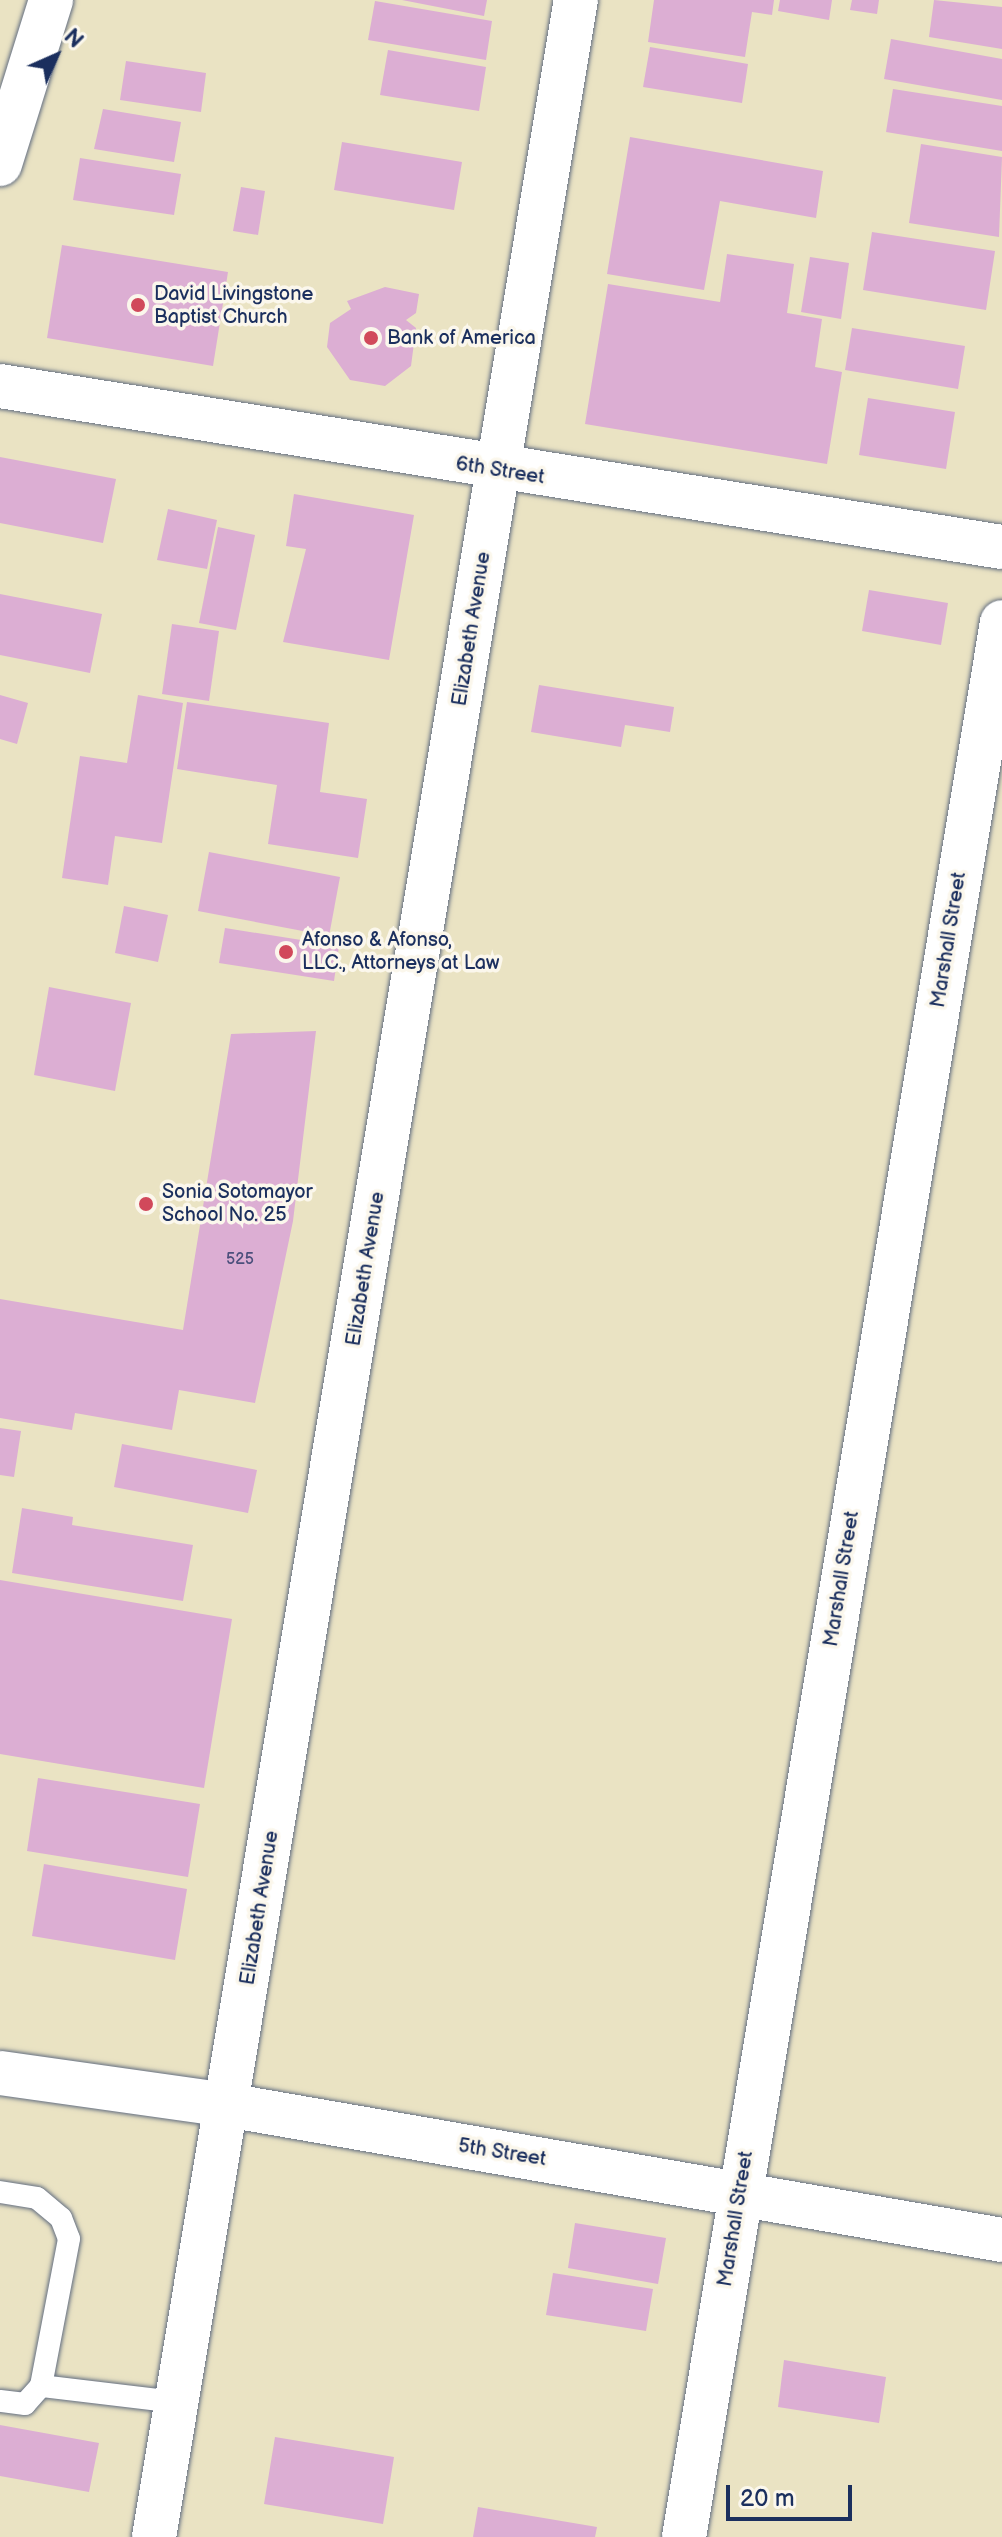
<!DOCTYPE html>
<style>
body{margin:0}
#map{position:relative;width:1002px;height:2537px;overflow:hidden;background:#eae3c3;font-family:"Balsamiq Sans",sans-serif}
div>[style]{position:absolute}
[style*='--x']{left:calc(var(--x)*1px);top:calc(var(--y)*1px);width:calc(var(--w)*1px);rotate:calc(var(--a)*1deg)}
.building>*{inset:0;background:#dcaed3}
.roads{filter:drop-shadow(0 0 2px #636e81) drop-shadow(0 0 2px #636e81)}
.service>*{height:22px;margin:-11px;padding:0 11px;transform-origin:11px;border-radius:11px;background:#fff}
.minor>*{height:44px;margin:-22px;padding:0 22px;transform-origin:22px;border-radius:22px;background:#fff}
.tertiary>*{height:44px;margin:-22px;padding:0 22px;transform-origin:22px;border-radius:22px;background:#fff}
.dots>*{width:22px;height:22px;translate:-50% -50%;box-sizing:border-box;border:4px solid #fbf7ec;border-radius:50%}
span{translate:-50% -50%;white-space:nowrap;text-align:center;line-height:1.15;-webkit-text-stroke:7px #fbf7ec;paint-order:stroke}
.number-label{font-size:16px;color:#4b4f7b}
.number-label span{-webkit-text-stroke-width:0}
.poi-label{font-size:20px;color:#1b2f5e}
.left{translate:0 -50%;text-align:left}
.street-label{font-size:20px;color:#1b2f5e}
.north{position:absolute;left:16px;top:16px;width:80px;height:80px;-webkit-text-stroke:6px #fbf7ec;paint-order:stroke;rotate:45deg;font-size:22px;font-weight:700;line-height:32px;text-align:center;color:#1b2f5e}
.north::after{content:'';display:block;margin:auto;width:28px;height:36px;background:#1b2f5e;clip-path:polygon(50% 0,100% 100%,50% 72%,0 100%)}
.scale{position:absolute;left:726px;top:2485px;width:126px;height:36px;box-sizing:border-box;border:4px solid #1b2f5e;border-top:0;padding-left:10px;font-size:24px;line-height:28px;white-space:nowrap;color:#1b2f5e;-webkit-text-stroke:6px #fbf7ec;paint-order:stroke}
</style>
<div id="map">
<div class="building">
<div style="clip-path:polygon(402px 0,487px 0,484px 16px)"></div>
<div style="clip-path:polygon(654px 0,774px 0,772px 15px,752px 12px,745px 57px,648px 42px)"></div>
<div style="clip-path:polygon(780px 0,832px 0,829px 20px,778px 11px)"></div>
<div style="clip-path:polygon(852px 0,879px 0,877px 14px,850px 10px)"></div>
<div style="clip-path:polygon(934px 0,1002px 7px,1002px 49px,929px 37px)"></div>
<div style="clip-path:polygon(375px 1px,492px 21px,486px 60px,368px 40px)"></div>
<div style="clip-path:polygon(891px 39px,1002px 59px,1002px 100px,884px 79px)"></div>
<div style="clip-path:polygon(650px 47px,748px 64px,742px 103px,643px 87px)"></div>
<div style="clip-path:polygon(388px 50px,486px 67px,479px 111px,380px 95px)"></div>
<div style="clip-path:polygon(126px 61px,206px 73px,201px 112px,120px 100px)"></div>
<div style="clip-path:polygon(893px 89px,1002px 106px,1002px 151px,886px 132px)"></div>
<div style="clip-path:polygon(103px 109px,181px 122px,174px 162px,94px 149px)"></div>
<div style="clip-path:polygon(630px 137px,823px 171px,816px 218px,720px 201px,704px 290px,607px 274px)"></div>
<div style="clip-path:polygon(342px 142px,462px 162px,454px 210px,334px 190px)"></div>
<div style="clip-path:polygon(921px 144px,1002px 157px,999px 237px,909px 223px)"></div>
<div style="clip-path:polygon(80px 158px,181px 174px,174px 215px,73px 200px)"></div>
<div style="clip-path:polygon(241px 187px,265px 191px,258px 235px,233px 231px)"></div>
<div style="clip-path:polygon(872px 232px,995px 251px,986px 310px,863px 290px)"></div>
<div style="clip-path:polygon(62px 245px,228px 272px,213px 366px,47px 338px)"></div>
<div style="clip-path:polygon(727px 254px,794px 264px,787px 313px,822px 319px,815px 367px,842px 372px,827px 464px,585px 424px,608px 284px,720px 302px)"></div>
<div style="clip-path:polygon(810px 257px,849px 263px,841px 319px,801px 312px)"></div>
<div style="clip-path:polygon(385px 287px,419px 294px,416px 313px,406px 320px,416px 328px,411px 366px,385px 386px,350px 380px,327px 347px,330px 323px,351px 309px,347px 301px)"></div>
<div style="clip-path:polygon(852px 328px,965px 346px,958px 389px,845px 370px)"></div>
<div style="clip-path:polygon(868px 398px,955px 412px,946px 469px,859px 455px)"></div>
<div style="clip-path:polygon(0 457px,116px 479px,103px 543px,0 523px)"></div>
<div style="clip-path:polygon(294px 494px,414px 515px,389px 660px,283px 642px,306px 549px,286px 546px)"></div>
<div style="clip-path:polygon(168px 509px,217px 520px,207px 569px,157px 560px)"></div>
<div style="clip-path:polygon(218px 527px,255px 535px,236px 630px,199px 623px)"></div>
<div style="clip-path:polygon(869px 590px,948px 603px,941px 645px,862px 631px)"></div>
<div style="clip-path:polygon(0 594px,102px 614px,90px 673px,0 655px)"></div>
<div style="clip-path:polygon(172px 624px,219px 631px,209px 701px,162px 694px)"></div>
<div style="clip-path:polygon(539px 685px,674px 707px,670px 732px,625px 725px,621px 747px,531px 732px)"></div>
<div style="clip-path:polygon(0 695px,28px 703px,17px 744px,0 739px)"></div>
<div style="clip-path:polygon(138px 695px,183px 703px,162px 843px,115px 836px,108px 885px,62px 878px,80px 756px,127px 763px)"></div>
<div style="clip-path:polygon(187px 702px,329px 723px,320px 792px,367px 799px,358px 858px,268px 844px,277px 785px,177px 769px)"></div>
<div style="clip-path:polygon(209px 852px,340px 877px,329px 936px,198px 911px)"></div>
<div style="clip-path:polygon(124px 906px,168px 915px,158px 962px,115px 953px)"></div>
<div style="clip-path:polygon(225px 928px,339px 946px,334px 981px,219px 963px)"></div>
<div style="clip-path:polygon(49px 987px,131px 1003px,115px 1091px,34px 1075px)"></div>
<div style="clip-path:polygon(316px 1031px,293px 1221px,255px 1403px,179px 1390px,172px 1430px,75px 1413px,72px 1430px,0 1418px,0 1299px,183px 1330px,231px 1034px)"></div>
<div style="clip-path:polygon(0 1428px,21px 1431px,14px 1477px,0 1475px)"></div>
<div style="clip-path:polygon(122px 1444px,257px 1470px,248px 1513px,114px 1487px)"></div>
<div style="clip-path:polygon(22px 1508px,73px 1517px,72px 1525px,193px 1545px,183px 1601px,12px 1573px)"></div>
<div style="clip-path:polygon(0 1580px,232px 1619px,204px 1788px,0 1754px)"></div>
<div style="clip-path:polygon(38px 1778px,200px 1804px,188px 1877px,27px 1851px)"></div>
<div style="clip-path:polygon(44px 1864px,187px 1889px,175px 1960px,32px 1936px)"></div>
<div style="clip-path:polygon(575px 2223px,666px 2238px,658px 2284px,568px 2268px)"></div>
<div style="clip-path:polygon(553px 2273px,653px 2289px,646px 2331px,546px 2315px)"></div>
<div style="clip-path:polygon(784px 2360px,886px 2377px,879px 2423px,778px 2407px)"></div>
<div style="clip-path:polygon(0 2425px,99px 2443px,89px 2492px,0 2476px)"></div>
<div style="clip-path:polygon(275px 2437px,394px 2457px,383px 2524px,264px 2504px)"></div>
<div style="clip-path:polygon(478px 2507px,597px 2527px,595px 2537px,473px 2537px)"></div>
</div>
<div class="roads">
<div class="service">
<div style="--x:0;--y:2192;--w:37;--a:9"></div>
<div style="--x:37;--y:2198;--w:31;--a:40"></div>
<div style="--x:61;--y:2218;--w:22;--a:69"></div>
<div style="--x:69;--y:2239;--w:150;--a:100.8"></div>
<div style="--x:41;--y:2386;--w:24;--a:132"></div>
<div style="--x:25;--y:2404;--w:25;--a:-173"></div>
<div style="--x:41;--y:2386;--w:136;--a:6.8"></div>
</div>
<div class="minor">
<div style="--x:0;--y:164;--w:172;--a:-72.7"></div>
<div style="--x:0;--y:386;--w:1015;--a:9.13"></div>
<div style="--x:0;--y:2073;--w:229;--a:8"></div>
<div style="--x:227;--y:2105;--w:787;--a:9.88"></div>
<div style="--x:684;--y:2537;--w:1941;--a:-80.57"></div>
</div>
<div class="tertiary">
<div style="--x:154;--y:2537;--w:2572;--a:-80.56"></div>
</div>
</div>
<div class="dots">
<div style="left:138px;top:305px;background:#d1495b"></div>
<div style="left:371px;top:338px;background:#d1495b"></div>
<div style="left:286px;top:952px;background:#d1495b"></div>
<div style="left:146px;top:1204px;background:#d1495b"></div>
</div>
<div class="number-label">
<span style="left:240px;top:1260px">525</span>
</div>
<div class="poi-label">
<span class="left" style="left:154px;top:306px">David Livingstone<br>Baptist Church</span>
<span class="left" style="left:387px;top:338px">Bank of America</span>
<span class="left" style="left:302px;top:952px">Afonso &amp; Afonso,<br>LLC., Attorneys at Law</span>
<span class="left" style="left:162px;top:1204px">Sonia Sotomayor<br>School No. 25</span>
</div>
<div class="street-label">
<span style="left:500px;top:471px;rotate:9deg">6th Street</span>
<span style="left:472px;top:629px;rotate:-81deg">Elizabeth Avenue</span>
<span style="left:949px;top:940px;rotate:-81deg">Marshall Street</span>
<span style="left:366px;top:1269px;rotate:-81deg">Elizabeth Avenue</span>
<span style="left:842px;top:1579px;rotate:-81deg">Marshall Street</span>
<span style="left:260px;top:1908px;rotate:-81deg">Elizabeth Avenue</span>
<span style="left:502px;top:2153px;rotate:9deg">5th Street</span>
<span style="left:736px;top:2219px;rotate:-81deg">Marshall Street</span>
</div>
<div class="north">N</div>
<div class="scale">20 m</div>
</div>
